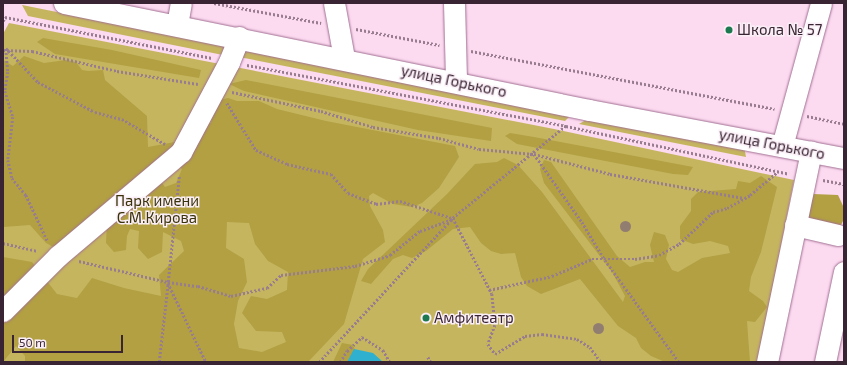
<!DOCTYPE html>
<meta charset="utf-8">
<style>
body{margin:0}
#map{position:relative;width:847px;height:365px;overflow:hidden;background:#fcdaf0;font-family:"Exo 2",sans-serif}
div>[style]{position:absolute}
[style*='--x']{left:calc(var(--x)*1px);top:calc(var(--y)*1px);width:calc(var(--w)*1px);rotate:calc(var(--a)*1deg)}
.green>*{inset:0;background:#c5b55f}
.forest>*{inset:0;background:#b2a042}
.water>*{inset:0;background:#2fb0cf}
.path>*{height:2.5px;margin-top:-1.25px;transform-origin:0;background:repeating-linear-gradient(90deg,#987c8f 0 2px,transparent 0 4px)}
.roads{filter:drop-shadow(0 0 1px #a16f92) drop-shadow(0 0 1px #a16f92)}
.minor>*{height:21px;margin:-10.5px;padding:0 10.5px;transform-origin:10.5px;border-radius:10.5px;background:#fff}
.trees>*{width:11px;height:11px;margin:-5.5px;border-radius:50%;background:#917e71}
.dots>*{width:11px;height:11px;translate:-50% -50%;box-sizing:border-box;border:2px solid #faeff6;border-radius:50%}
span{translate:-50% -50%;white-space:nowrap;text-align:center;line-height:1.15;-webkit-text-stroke:3px #faeff6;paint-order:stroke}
.poi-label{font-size:15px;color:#392433}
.left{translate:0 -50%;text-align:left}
.street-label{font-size:15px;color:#392433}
.park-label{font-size:15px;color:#3a3209}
.frame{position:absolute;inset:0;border:4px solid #392433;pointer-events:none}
.scale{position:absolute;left:12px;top:335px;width:111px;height:18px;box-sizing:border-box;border:2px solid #392433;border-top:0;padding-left:5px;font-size:12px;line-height:14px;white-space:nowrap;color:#392433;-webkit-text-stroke:3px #faeff6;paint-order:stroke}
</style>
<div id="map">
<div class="green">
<div style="clip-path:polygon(22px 5px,191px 39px,229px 47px,223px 55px,28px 16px)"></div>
<div style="clip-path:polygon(9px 23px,554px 129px,794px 180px,758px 362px,3px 362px,3px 34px)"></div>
<div style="clip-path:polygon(246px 50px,574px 112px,565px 121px,239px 57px)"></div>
<div style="clip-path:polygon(591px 117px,744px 146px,746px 157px,579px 124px)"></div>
</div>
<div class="forest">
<div style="clip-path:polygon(43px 38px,112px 50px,201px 70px,199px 78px,55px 54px,37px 42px)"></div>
<div style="clip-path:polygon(evenodd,24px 56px,44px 63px,66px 60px,76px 62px,82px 70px,88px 71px,103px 70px,105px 80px,147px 116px,148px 147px,180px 141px,197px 125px,211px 123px,215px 101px,228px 98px,237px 101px,259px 101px,277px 109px,326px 121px,455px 146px,459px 157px,439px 188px,422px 203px,412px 207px,393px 204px,373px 193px,369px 196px,370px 206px,383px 230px,385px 242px,363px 259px,344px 324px,308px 362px,25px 362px,25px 356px,16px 346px,3px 362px,3px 257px,32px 262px,57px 294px,77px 298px,92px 278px,124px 288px,161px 296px,159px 275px,184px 251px,181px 241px,163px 232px,162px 252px,148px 259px,138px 248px,139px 231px,130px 229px,127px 236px,126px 250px,114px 252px,106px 243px,107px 221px,57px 249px,46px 243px,30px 225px,3px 227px,3px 60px,13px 66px,24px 56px,169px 160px,182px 169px,176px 183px,165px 187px,156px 175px,169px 160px,24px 56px,227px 222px,249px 223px,255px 244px,268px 261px,288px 272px,287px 290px,267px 299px,251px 296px,242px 313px,256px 331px,282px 332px,286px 342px,262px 352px,239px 348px,234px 324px,238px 301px,247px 282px,244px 259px,226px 248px,227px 222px)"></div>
<div style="clip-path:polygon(246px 80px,492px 128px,491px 141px,418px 130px,244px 91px,229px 84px)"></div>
<div style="clip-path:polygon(510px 133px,534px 137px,693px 167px,688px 175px,673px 174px,517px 144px,505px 136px)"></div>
<div style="clip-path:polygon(504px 158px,518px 165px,542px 192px,623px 302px,625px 296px,612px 272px,544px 183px,540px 169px,544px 160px,551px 162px,617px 256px,630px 267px,645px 262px,654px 262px,650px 245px,654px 232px,665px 235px,669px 245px,666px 259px,672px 270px,678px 272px,702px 258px,730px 253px,728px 246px,710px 241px,693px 244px,680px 239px,680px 226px,691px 211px,691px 199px,698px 192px,736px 189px,738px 181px,750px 183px,761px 176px,777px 187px,761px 252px,751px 277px,749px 291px,763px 301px,767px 307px,755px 322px,747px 321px,750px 362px,665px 362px,651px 356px,641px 348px,636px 338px,618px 326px,580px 279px,541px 294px,527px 286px,521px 277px,515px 253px,501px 254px,491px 251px,481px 243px,470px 227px,453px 229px,426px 251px,412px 258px,403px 255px,393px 259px,371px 284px,361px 281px,368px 269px,447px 194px,475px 164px,497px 162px)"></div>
<div style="clip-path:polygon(813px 194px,838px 195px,844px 208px,844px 219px,839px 229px,826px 237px,805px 215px)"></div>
<div style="clip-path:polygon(342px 343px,353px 345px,360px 362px,333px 362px)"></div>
</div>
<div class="water">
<div style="clip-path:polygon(354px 349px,373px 353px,383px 362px,347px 362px)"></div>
</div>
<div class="path">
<div style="--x:214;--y:3;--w:109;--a:10.6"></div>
<div style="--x:3;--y:21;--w:4;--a:-63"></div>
<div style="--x:5;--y:17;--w:211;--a:11.2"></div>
<div style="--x:356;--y:29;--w:85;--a:10.9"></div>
<div style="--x:6;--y:48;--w:47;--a:46.7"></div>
<div style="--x:38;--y:82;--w:64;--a:27.8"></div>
<div style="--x:95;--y:112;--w:28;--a:15"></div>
<div style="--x:122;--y:119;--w:50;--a:30.2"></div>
<div style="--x:6;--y:49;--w:23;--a:85"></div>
<div style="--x:8;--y:72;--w:19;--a:99"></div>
<div style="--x:5;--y:91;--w:27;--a:73"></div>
<div style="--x:13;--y:117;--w:43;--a:96.6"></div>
<div style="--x:8;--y:160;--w:18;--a:77"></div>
<div style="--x:12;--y:178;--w:22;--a:51"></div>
<div style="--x:26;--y:195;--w:52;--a:64.9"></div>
<div style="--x:3;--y:50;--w:29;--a:2"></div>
<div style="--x:32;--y:51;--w:87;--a:13.2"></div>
<div style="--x:117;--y:71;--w:82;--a:9.1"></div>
<div style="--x:471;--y:51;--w:309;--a:10.8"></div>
<div style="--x:247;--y:65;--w:325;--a:10.8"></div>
<div style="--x:566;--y:126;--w:228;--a:12.1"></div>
<div style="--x:232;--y:92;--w:91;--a:12.1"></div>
<div style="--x:321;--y:111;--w:54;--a:17.1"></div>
<div style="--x:373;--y:127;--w:67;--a:9.5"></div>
<div style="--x:439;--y:138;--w:41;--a:15.4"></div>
<div style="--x:479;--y:149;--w:55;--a:5.2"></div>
<div style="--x:534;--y:154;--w:79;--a:14.7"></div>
<div style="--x:610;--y:174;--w:136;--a:10.2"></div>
<div style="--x:227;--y:103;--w:55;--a:58.3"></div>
<div style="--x:256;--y:150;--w:34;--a:24"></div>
<div style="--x:287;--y:164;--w:45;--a:12.8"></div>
<div style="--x:331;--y:174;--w:25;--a:48"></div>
<div style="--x:348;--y:193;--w:30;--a:21"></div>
<div style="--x:376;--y:204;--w:24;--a:-7"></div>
<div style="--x:400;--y:201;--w:55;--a:18.1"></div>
<div style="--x:807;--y:116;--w:38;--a:12"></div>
<div style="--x:566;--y:126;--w:146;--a:140.8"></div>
<div style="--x:453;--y:218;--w:85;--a:62.8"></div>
<div style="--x:492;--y:294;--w:31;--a:84"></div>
<div style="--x:495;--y:325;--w:20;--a:110"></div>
<div style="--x:488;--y:344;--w:12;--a:55"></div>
<div style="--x:495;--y:354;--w:35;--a:-31"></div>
<div style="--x:525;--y:336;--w:17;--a:-7"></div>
<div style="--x:542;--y:334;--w:35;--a:8"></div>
<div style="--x:577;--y:339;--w:15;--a:32"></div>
<div style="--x:590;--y:347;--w:19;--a:54"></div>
<div style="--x:534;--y:154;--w:83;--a:54.8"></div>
<div style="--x:582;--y:222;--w:44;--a:58.8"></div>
<div style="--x:605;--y:260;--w:126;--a:54"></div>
<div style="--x:823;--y:180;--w:21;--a:11"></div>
<div style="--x:3;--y:243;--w:35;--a:13"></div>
<div style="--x:79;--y:261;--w:91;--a:13.3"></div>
<div style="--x:168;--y:282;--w:106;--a:-84"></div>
<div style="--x:168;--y:282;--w:30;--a:8"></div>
<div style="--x:198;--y:286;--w:34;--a:17"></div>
<div style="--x:231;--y:296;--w:37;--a:-13"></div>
<div style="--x:267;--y:288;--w:19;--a:-43"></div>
<div style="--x:281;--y:275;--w:75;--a:-6.9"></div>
<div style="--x:355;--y:266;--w:37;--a:-17"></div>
<div style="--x:390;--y:255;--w:38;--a:-39"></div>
<div style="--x:420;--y:231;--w:35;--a:-20"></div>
<div style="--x:168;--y:283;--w:88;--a:64.3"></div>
<div style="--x:489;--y:290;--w:65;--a:-12.5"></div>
<div style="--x:552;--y:276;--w:43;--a:-23"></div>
<div style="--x:592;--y:259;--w:43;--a:0"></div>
<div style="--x:635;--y:259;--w:24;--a:-9"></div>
<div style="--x:659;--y:255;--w:23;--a:-29"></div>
<div style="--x:679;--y:244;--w:47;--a:-43.3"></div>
<div style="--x:713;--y:212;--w:15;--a:-16"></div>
<div style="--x:727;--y:208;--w:26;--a:-29"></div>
<div style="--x:750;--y:195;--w:35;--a:-40"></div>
<div style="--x:428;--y:357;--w:6;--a:59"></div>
<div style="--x:159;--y:362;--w:80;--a:-83.5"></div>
<div style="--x:319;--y:362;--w:194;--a:-47.1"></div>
<div style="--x:340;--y:362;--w:13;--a:-58"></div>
<div style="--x:347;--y:351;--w:21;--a:-43"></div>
<div style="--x:362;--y:337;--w:25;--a:32"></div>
<div style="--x:383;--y:350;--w:14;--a:60"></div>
</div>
<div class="roads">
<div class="minor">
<div style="--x:64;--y:3;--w:536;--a:11.52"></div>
<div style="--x:589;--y:110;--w:259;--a:10.7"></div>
<div style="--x:334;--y:3;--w:56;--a:79.7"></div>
<div style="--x:454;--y:3;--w:79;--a:88.5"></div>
<div style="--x:177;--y:25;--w:22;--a:-80"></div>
<div style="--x:782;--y:146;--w:148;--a:-74.7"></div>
<div style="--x:795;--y:225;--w:44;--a:13.1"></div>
<div style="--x:3;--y:311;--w:78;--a:-45"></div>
<div style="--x:58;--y:256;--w:161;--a:-40.2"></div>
<div style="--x:181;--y:152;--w:102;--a:-61.9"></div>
<div style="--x:229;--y:62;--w:27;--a:-68"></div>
<div style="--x:767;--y:362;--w:215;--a:-78.2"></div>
<div style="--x:825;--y:362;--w:92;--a:-78.1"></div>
</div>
</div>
<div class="trees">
<div style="left:625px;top:226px"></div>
<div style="left:598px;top:328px"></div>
</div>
<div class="dots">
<div style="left:729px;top:30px;background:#1c794f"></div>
<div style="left:426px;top:318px;background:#1c794f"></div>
</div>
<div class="poi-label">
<span class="left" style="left:737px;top:30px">Школа № 57</span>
<span class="left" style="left:434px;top:318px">Амфитеатр</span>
</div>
<div class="street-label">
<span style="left:454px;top:81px;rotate:12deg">улица Горького</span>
<span style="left:772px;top:144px;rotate:11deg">улица Горького</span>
</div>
<div class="park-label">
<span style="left:157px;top:209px">Парк имени<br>С.М.Кирова</span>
</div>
<div class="frame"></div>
<div class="scale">50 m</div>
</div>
